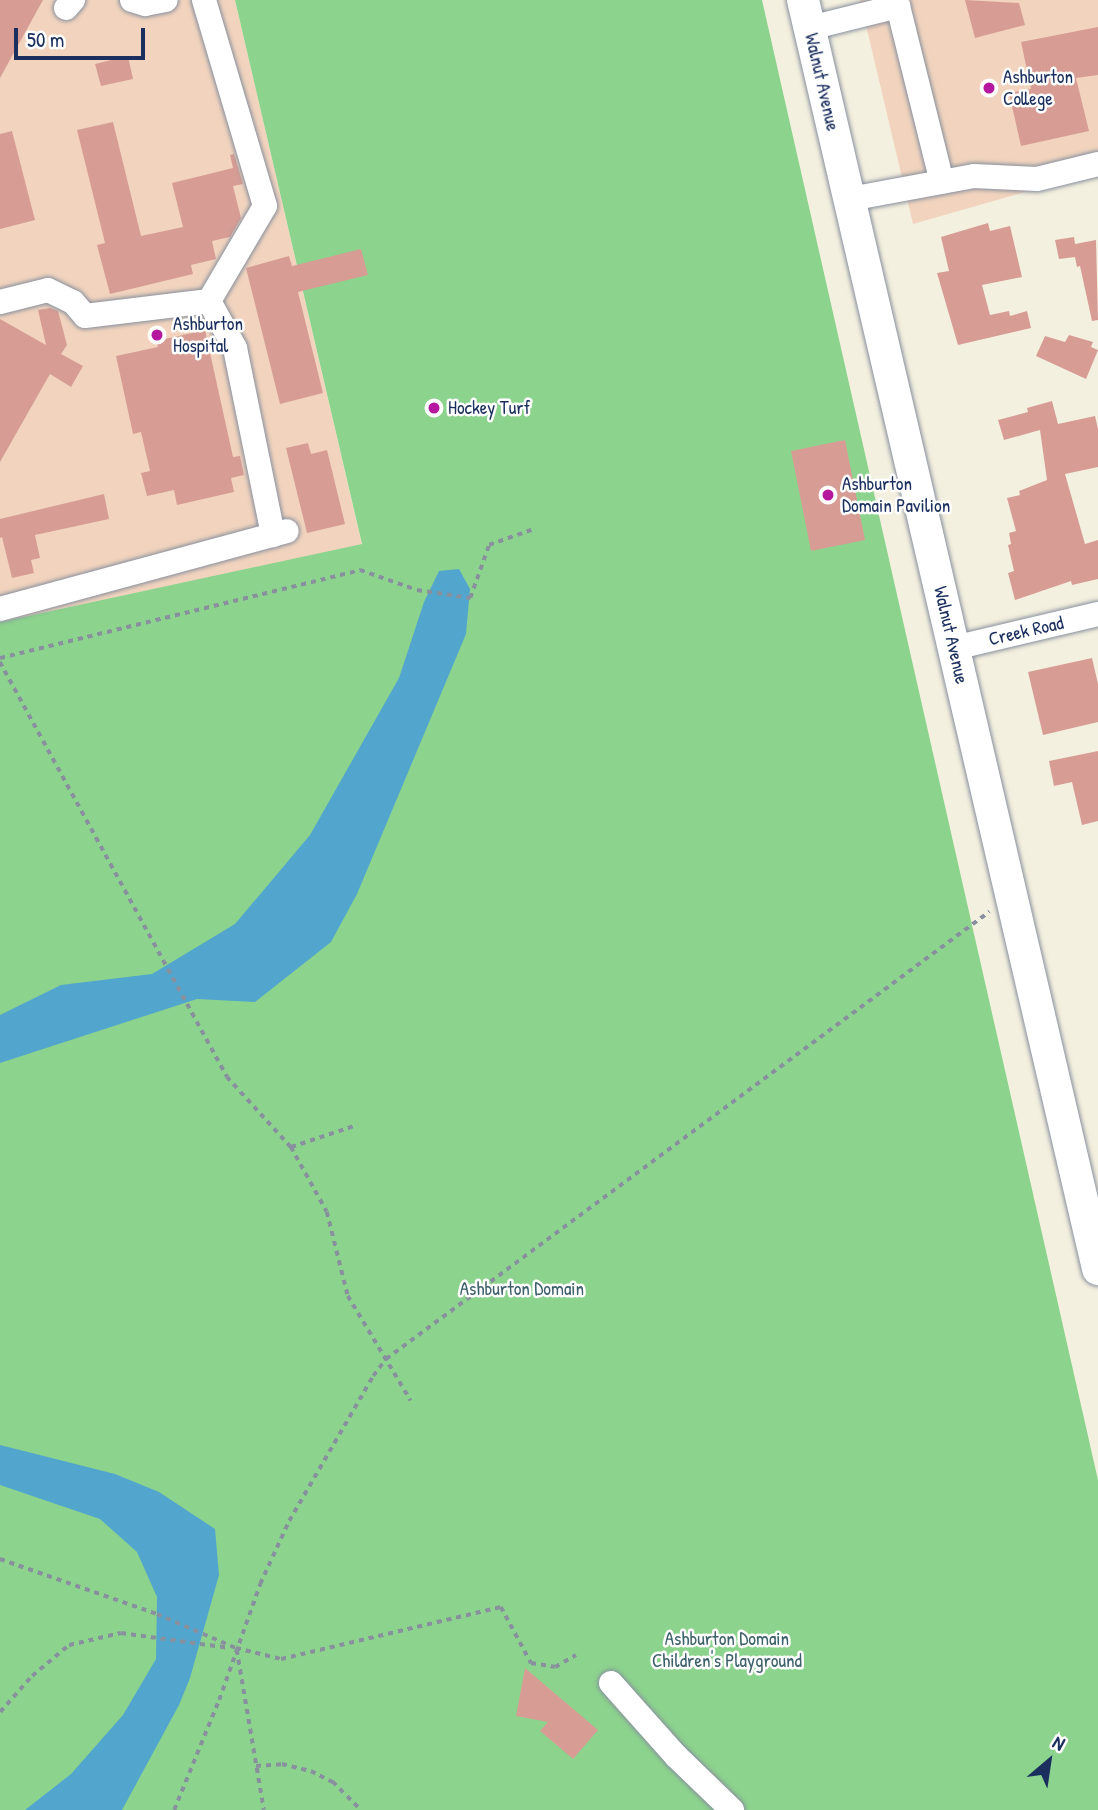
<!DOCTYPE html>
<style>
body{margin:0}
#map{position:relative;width:1098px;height:1810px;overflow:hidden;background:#f4f0df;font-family:"Patrick Hand",sans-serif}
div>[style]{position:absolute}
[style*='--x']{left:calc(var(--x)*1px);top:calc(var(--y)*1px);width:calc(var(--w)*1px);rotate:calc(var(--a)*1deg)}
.built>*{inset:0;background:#f2d4be}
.green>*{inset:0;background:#8cd38d}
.water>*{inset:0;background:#52a5cd}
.building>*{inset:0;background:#d79d95}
.path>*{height:3.5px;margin-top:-1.75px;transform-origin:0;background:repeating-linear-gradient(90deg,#88909e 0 5px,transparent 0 10px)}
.roads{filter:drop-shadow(0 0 2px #88909e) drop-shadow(0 0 2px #88909e)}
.minor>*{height:24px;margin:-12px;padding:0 12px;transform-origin:12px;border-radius:12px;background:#fff}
.major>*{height:32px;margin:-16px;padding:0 16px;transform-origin:16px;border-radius:16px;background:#fff}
.dots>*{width:19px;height:19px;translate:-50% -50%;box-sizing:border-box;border:4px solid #fff;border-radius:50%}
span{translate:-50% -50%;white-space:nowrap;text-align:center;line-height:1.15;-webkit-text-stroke:5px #fff;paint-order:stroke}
.poi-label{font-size:19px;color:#1b2f5e}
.left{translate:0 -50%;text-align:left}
.street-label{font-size:19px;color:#1b2f5e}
.park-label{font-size:19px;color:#3d606c}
.north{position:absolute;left:1014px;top:1726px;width:70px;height:70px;-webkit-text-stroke:5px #fff;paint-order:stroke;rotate:29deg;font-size:19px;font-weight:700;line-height:28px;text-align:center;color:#1b2f5e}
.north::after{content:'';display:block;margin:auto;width:24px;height:32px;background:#1b2f5e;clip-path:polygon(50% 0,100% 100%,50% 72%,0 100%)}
.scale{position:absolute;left:14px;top:28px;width:131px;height:32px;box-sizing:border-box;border:4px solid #1b2f5e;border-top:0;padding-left:9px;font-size:21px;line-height:24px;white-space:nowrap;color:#1b2f5e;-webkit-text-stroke:5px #fff;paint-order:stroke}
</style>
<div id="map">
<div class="built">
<div style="clip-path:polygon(0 0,235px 0,362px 545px,0 622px)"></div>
<div style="clip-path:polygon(860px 0,1098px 0,1098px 171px,913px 224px)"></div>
</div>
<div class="green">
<div style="clip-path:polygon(235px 0,762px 0,1098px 1480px,1098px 1810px,0 1810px,0 622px,362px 544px)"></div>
</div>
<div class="water">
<div style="clip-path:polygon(459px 569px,470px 589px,466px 634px,357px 894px,331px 942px,255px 1002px,197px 999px,0 1063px,0 1015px,61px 985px,152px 974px,235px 924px,310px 835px,399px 678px,424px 602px,439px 571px)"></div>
<div style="clip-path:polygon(0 1445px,115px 1474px,159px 1492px,215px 1529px,219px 1575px,190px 1678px,179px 1705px,122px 1810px,25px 1810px,71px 1774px,123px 1715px,156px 1659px,157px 1597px,137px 1552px,100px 1519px,0 1485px)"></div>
</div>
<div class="building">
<div style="clip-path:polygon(0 0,43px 0,0 78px)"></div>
<div style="clip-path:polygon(965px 0,1019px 3px,1025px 25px,975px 38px)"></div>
<div style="clip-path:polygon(1098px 27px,1098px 75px,1076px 78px,1089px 131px,1021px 146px,1009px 93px,1031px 89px,1021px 42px)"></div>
<div style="clip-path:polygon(128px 56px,133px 79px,101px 86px,95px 64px)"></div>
<div style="clip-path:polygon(113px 122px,141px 236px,183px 227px,172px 183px,233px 168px,230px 155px,234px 154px,243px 184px,233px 186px,241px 218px,230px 237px,212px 241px,216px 259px,191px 265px,193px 274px,110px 294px,97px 245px,105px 243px,77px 130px)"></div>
<div style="clip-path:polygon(12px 131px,35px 220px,0 229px,0 134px)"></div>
<div style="clip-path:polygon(988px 223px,990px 231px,1010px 226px,1022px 277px,982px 285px,990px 315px,1009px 311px,1010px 316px,1027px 311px,1031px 328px,958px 345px,937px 273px,949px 271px,941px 237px)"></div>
<div style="clip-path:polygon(1074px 237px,1075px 244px,1096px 240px,1098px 320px,1092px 321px,1080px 266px,1077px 267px,1075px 257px,1059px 259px,1055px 240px)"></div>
<div style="clip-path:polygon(361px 249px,368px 275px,298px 292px,323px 393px,280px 404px,246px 268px,289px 256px,292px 266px)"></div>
<div style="clip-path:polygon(50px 308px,58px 311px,67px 345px,61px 354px,83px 366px,71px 387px,50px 374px,0 462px,0 319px,46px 345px,38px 310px)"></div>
<div style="clip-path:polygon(205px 330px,233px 457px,240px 456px,244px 475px,231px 478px,234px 492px,177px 505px,174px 490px,147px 496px,141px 473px,150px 471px,141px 432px,133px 434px,116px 356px,158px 347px,156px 341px)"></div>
<div style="clip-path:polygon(1069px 335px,1093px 342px,1091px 347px,1098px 350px,1086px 379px,1036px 356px,1045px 336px,1065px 342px)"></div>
<div style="clip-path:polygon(1052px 401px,1058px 424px,1095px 416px,1098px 429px,1098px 467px,1065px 474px,1085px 544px,1098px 540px,1098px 579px,1072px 585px,1071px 581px,1015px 600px,1008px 573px,1014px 571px,1008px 545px,1011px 544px,1009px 533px,1016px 531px,1007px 498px,1020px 495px,1019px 491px,1047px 480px,1040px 430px,1004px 440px,998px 420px,1028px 412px,1027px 408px)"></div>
<div style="clip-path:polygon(845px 440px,865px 540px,811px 551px,791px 451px)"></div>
<div style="clip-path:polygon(308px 443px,311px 454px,327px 450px,345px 524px,307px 533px,286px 448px)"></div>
<div style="clip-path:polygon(104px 494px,109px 519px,35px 535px,40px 558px,31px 560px,34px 573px,12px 578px,2px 537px,0 538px,0 519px)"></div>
<div style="clip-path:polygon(1092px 658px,1098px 684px,1098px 722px,1043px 735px,1028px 672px)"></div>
<div style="clip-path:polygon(1098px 751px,1098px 821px,1082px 825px,1072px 782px,1054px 786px,1049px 761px)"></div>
<div style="clip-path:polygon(525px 1668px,598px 1730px,573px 1759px,540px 1731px,548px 1722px,516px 1716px)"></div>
</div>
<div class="path">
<div style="--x:0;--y:658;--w:371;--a:-13.7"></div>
<div style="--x:360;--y:570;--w:60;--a:19.3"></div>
<div style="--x:417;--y:590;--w:54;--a:8.6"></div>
<div style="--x:470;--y:598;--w:56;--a:-70.3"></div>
<div style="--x:489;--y:545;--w:45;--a:-19.7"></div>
<div style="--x:0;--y:662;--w:473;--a:61.3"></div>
<div style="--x:227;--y:1077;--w:95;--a:47.6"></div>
<div style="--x:291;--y:1147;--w:74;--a:61"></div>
<div style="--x:327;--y:1212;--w:87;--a:76"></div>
<div style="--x:348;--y:1296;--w:122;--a:59"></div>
<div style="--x:291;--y:1147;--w:70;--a:-18.4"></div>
<div style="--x:0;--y:1559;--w:166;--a:19.3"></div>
<div style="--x:157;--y:1614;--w:86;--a:23.3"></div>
<div style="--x:236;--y:1648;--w:46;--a:13.7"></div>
<div style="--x:281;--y:1659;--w:226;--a:-13.3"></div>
<div style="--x:501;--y:1607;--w:64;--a:61.8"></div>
<div style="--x:531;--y:1663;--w:24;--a:9"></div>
<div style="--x:555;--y:1667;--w:24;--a:-30"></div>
<div style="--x:237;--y:1650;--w:162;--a:80.4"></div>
<div style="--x:0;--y:1712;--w:48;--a:-48.4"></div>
<div style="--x:32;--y:1676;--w:48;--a:-40"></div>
<div style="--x:69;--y:1645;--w:53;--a:-13"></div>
<div style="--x:121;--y:1633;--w:110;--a:7.8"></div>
<div style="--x:256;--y:1766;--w:26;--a:-4"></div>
<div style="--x:282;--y:1764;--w:30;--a:14"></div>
<div style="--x:311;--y:1771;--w:25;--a:27"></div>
<div style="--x:333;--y:1782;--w:40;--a:45"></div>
<div style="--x:174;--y:1810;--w:119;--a:-67.8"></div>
<div style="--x:219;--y:1700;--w:123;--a:-70.5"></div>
<div style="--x:260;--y:1584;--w:69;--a:-65.3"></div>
<div style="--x:289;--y:1521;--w:168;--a:-59.9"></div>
<div style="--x:373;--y:1376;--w:21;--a:-53"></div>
<div style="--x:386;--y:1359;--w:751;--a:-36.55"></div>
</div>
<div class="roads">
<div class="minor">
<div style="--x:132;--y:0;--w:14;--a:17"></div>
<div style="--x:145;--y:4;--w:21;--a:-11"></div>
<div style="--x:66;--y:8;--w:11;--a:-49"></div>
<div style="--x:810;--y:28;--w:91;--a:-14"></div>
<div style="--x:898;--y:6;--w:181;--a:76"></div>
<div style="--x:850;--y:199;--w:126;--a:-10.5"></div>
<div style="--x:974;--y:176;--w:63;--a:2.7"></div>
<div style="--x:1037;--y:179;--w:63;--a:-13.8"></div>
<div style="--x:209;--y:301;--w:54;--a:61"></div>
<div style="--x:235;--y:348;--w:191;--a:78.5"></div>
<div style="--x:0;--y:302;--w:49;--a:-14"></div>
<div style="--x:48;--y:290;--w:28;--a:26"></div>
<div style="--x:73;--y:302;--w:18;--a:49"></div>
<div style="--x:85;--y:316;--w:125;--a:-6.9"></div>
<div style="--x:209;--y:301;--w:110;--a:-59.5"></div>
<div style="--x:265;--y:206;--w:215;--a:-106.5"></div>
<div style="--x:0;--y:609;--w:297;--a:-15.2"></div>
<div style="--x:954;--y:648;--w:148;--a:-13.3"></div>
<div style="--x:611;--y:1683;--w:98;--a:48.3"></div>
<div style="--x:676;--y:1756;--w:78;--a:44"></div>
</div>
<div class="major">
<div style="--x:803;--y:0;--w:1303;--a:76.91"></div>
</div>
</div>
<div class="dots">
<div style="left:989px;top:88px;background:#b5179e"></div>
<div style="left:157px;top:335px;background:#b5179e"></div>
<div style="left:434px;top:408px;background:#b5179e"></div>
<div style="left:828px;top:495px;background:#b5179e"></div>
</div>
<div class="poi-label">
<span class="left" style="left:1003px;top:88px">Ashburton<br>College</span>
<span class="left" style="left:173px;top:335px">Ashburton<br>Hospital</span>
<span class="left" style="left:448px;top:408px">Hockey Turf</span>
<span class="left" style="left:842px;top:495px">Ashburton<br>Domain Pavilion</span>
</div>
<div class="street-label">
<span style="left:822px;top:82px;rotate:77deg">Walnut Avenue</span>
<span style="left:1026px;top:631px;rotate:-13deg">Creek Road</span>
<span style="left:951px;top:635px;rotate:77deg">Walnut Avenue</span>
</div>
<div class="park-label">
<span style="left:522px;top:1289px">Ashburton Domain</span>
<span style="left:727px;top:1650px">Ashburton Domain<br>Children's Playground</span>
</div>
<div class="north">N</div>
<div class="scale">50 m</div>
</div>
